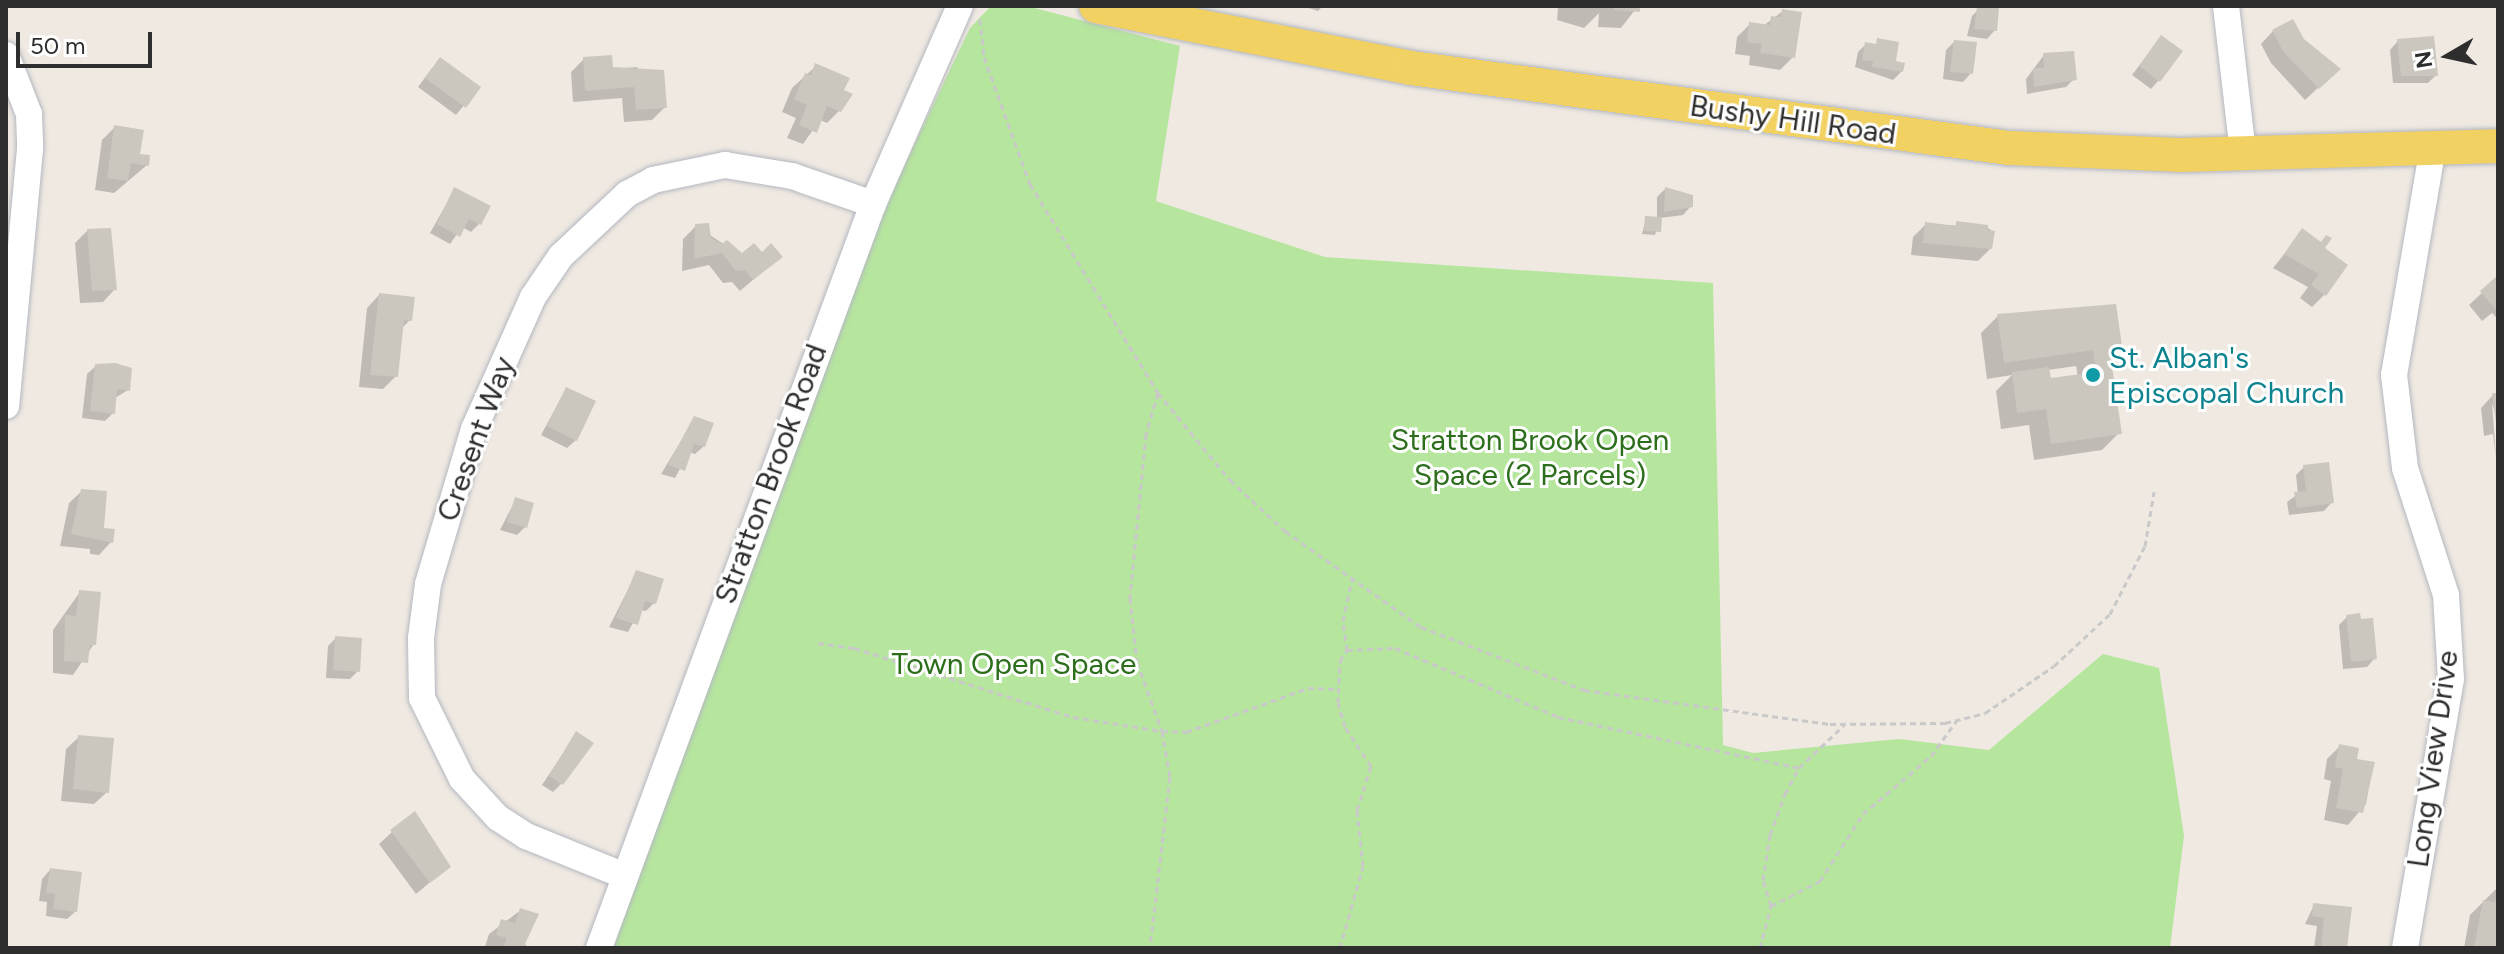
<!DOCTYPE html>
<style>
body{margin:0}
#map{position:relative;width:2504px;height:954px;overflow:hidden;background:#efe9e1;font-family:Figtree,sans-serif}
div>[style]{position:absolute}
[style*='--x']{left:calc(var(--x)*1px);top:calc(var(--y)*1px);width:calc(var(--w)*1px);rotate:calc(var(--a)*1deg)}
.green>*{inset:0;background:#b6e59e}
.shadow>*{inset:0;background:#0003}
.building>*{inset:0;background:#cbc7bf}
.path>*{height:3px;margin-top:-1.5px;transform-origin:0;background:repeating-linear-gradient(90deg,#c9c9c9 0 6px,transparent 0 10px)}
.roads{filter:drop-shadow(0 0 2px #b4b7c1) drop-shadow(0 0 2px #b4b7c1)}
.minor>*{height:26px;margin:-13px;padding:0 13px;transform-origin:13px;border-radius:13px;background:#fff}
.major>*{height:34px;margin:-17px;padding:0 17px;transform-origin:17px;border-radius:17px;background:#f2d163}
.dots>*{width:22px;height:22px;translate:-50% -50%;box-sizing:border-box;border:4px solid #fff;border-radius:50%}
span{translate:-50% -50%;white-space:nowrap;text-align:center;line-height:1.15;-webkit-text-stroke:6px #fff;paint-order:stroke}
.street-label{font-size:30px;color:#2e2e2e}
.culture-label{font-size:30px;color:#0d838f}
.left{translate:0 -50%;text-align:left}
.park-label{font-size:30px;color:#2c6e1b}
.frame{position:absolute;inset:0;border:8px solid #2e2e2e;pointer-events:none}
.north{position:absolute;left:2408px;top:16px;width:80px;height:80px;-webkit-text-stroke:6px #fff;paint-order:stroke;rotate:261deg;font-size:22px;font-weight:700;line-height:32px;text-align:center;color:#2e2e2e}
.north::after{content:'';display:block;margin:auto;width:28px;height:36px;background:#2e2e2e;clip-path:polygon(50% 0,100% 100%,50% 72%,0 100%)}
.scale{position:absolute;left:16px;top:32px;width:136px;height:36px;box-sizing:border-box;border:4px solid #2e2e2e;border-top:0;padding-left:10px;font-size:24px;line-height:28px;white-space:nowrap;color:#2e2e2e;-webkit-text-stroke:6px #fff;paint-order:stroke}
</style>
<div id="map">
<div class="green">
<div style="clip-path:polygon(991px 6px,1027px 6px,1180px 46px,1156px 201px,1325px 257px,1713px 283px,1723px 745px,1753px 753px,1899px 739px,1989px 750px,2103px 654px,2159px 668px,2184px 836px,2170px 948px,612px 948px,725px 618px,894px 187px,970px 28px)"></div>
</div>
<div class="shadow">
<div style="clip-path:polygon(1302px 6px,1323px 6px,1318px 11px)"></div>
<div style="clip-path:polygon(1558px 6px,1638px 6px,1621px 28px,1598px 27px,1599px 13px,1584px 28px,1557px 20px)"></div>
<div style="clip-path:polygon(1980px 8px,1995px 30px,1987px 39px,1967px 36px,1972px 16px)"></div>
<div style="clip-path:polygon(1783px 11px,1793px 57px,1780px 70px,1749px 65px,1750px 56px,1735px 54px,1737px 37px,1750px 24px,1763px 26px)"></div>
<div style="clip-path:polygon(2273px 31px,2302px 40px,2338px 69px,2305px 100px,2271px 63px,2261px 44px)"></div>
<div style="clip-path:polygon(2161px 37px,2159px 80px,2151px 89px,2132px 75px)"></div>
<div style="clip-path:polygon(2398px 41px,2436px 75px,2428px 83px,2393px 83px,2390px 50px)"></div>
<div style="clip-path:polygon(1954px 42px,1971px 73px,1963px 82px,1943px 79px,1946px 50px)"></div>
<div style="clip-path:polygon(1866px 44px,1897px 44px,1894px 63px,1902px 71px,1893px 80px,1855px 67px,1858px 52px)"></div>
<div style="clip-path:polygon(2044px 55px,2074px 79px,2066px 87px,2027px 94px,2026px 79px)"></div>
<div style="clip-path:polygon(584px 59px,611px 69px,637px 67px,665px 107px,652px 120px,624px 122px,622px 98px,573px 102px,571px 72px)"></div>
<div style="clip-path:polygon(816px 66px,842px 91px,840px 110px,827px 123px,820px 120px,803px 144px,787px 138px,796px 118px,782px 112px,792px 88px)"></div>
<div style="clip-path:polygon(432px 68px,478px 88px,456px 115px,418px 87px)"></div>
<div style="clip-path:polygon(115px 127px,147px 165px,114px 193px,95px 190px,102px 140px)"></div>
<div style="clip-path:polygon(455px 189px,479px 224px,471px 232px,462px 227px,450px 244px,430px 233px)"></div>
<div style="clip-path:polygon(1665px 189px,1691px 206px,1683px 215px,1660px 218px,1655px 235px,1642px 234px,1646px 218px,1657px 219px,1657px 197px)"></div>
<div style="clip-path:polygon(1926px 224px,1987px 227px,1993px 232px,1990px 249px,1978px 261px,1911px 255px,1913px 237px)"></div>
<div style="clip-path:polygon(696px 226px,742px 256px,780px 257px,740px 291px,732px 282px,723px 283px,709px 265px,682px 271px,683px 239px)"></div>
<div style="clip-path:polygon(88px 230px,115px 289px,103px 302px,80px 303px,75px 243px)"></div>
<div style="clip-path:polygon(2303px 231px,2322px 248px,2325px 294px,2312px 307px,2300px 298px,2308px 287px,2273px 268px)"></div>
<div style="clip-path:polygon(2498px 278px,2498px 319px,2492px 313px,2482px 321px,2469px 305px)"></div>
<div style="clip-path:polygon(379px 295px,410px 320px,401px 329px,396px 376px,383px 389px,359px 387px,367px 308px)"></div>
<div style="clip-path:polygon(evenodd,1998px 316px,2120px 345px,2109px 356px,2119px 433px,2102px 450px,2034px 460px,2029px 425px,2001px 429px,1996px 391px,2012px 375px,1987px 379px,1981px 333px,1998px 316px,2076px 366px,2078px 377px,2049px 381px,2048px 370px,2076px 366px)"></div>
<div style="clip-path:polygon(96px 366px,128px 390px,115px 398px,113px 413px,105px 421px,82px 418px,87px 374px)"></div>
<div style="clip-path:polygon(566px 389px,576px 440px,567px 448px,541px 435px)"></div>
<div style="clip-path:polygon(2493px 395px,2498px 395px,2498px 421px,2492px 403px,2496px 458px,2493px 434px,2484px 436px,2481px 408px)"></div>
<div style="clip-path:polygon(695px 418px,704px 446px,695px 454px,689px 452px,675px 478px,661px 474px)"></div>
<div style="clip-path:polygon(2304px 467px,2332px 502px,2324px 511px,2289px 515px,2287px 502px,2298px 494px,2296px 475px)"></div>
<div style="clip-path:polygon(82px 491px,111px 542px,99px 555px,90px 554px,90px 549px,60px 546px,69px 503px)"></div>
<div style="clip-path:polygon(516px 499px,525px 527px,517px 535px,500px 530px)"></div>
<div style="clip-path:polygon(637px 572px,654px 603px,646px 611px,640px 610px,628px 632px,609px 627px)"></div>
<div style="clip-path:polygon(80px 592px,94px 644px,73px 675px,53px 673px,53px 630px)"></div>
<div style="clip-path:polygon(2347px 617px,2375px 658px,2367px 667px,2343px 669px,2339px 625px)"></div>
<div style="clip-path:polygon(336px 638px,358px 671px,350px 679px,326px 678px,328px 646px)"></div>
<div style="clip-path:polygon(576px 734px,561px 784px,553px 792px,542px 785px)"></div>
<div style="clip-path:polygon(79px 737px,107px 792px,94px 804px,61px 801px,66px 749px)"></div>
<div style="clip-path:polygon(2340px 746px,2355px 760px,2373px 764px,2366px 804px,2348px 825px,2324px 820px,2331px 781px,2324px 779px,2327px 759px)"></div>
<div style="clip-path:polygon(392px 832px,448px 867px,416px 894px,379px 844px)"></div>
<div style="clip-path:polygon(50px 870px,76px 911px,67px 919px,46px 916px,47px 902px,39px 901px,42px 879px)"></div>
<div style="clip-path:polygon(2498px 887px,2498px 948px,2464px 948px,2470px 915px)"></div>
<div style="clip-path:polygon(2314px 905px,2349px 909px,2345px 948px,2314px 948px,2317px 926px,2305px 924px)"></div>
<div style="clip-path:polygon(521px 910px,522px 945px,527px 948px,485px 947px,489px 934px)"></div>
</div>
<div class="building">
<div style="clip-path:polygon(1614px 6px,1640px 6px,1640px 12px,1614px 10px)"></div>
<div style="clip-path:polygon(1977px 6px,1999px 8px,1997px 31px,1974px 29px)"></div>
<div style="clip-path:polygon(1782px 9px,1802px 12px,1795px 58px,1760px 53px,1762px 44px,1747px 42px,1749px 22px,1770px 25px,1771px 16px,1781px 17px)"></div>
<div style="clip-path:polygon(2293px 19px,2304px 39px,2341px 69px,2319px 89px,2283px 51px,2272px 30px)"></div>
<div style="clip-path:polygon(2161px 35px,2183px 51px,2160px 82px,2139px 66px)"></div>
<div style="clip-path:polygon(2434px 36px,2438px 76px,2401px 76px,2397px 39px)"></div>
<div style="clip-path:polygon(1877px 38px,1899px 42px,1896px 61px,1905px 63px,1903px 72px,1872px 67px,1873px 61px,1862px 60px,1865px 42px,1876px 44px)"></div>
<div style="clip-path:polygon(1954px 40px,1977px 42px,1973px 74px,1950px 72px)"></div>
<div style="clip-path:polygon(2074px 51px,2077px 80px,2034px 87px,2033px 68px,2044px 68px,2043px 53px)"></div>
<div style="clip-path:polygon(612px 55px,613px 67px,664px 70px,667px 108px,636px 110px,634px 87px,585px 91px,583px 57px)"></div>
<div style="clip-path:polygon(440px 57px,481px 87px,466px 108px,425px 78px)"></div>
<div style="clip-path:polygon(815px 63px,850px 78px,844px 90px,853px 94px,841px 112px,827px 106px,817px 133px,799px 125px,807px 105px,794px 99px,805px 73px,811px 75px)"></div>
<div style="clip-path:polygon(114px 125px,144px 130px,140px 154px,150px 155px,149px 166px,131px 163px,128px 181px,107px 178px)"></div>
<div style="clip-path:polygon(454px 187px,491px 206px,481px 225px,469px 219px,460px 237px,437px 224px)"></div>
<div style="clip-path:polygon(1665px 187px,1693px 195px,1693px 207px,1664px 212px)"></div>
<div style="clip-path:polygon(1645px 216px,1662px 217px,1661px 232px,1644px 231px)"></div>
<div style="clip-path:polygon(1956px 221px,1988px 225px,1988px 230px,1995px 231px,1992px 249px,1923px 243px,1925px 222px,1956px 226px)"></div>
<div style="clip-path:polygon(709px 223px,711px 238px,722px 244px,727px 240px,742px 253px,754px 243px,762px 252px,771px 243px,783px 257px,753px 280px,745px 270px,736px 271px,722px 253px,694px 259px,695px 224px)"></div>
<div style="clip-path:polygon(111px 228px,117px 290px,92px 291px,87px 229px)"></div>
<div style="clip-path:polygon(2302px 228px,2321px 242px,2326px 235px,2332px 238px,2325px 248px,2348px 265px,2326px 296px,2311px 285px,2319px 274px,2284px 254px)"></div>
<div style="clip-path:polygon(2498px 275px,2498px 309px,2496px 310px,2480px 291px)"></div>
<div style="clip-path:polygon(379px 293px,415px 297px,412px 321px,404px 320px,398px 377px,370px 375px)"></div>
<div style="clip-path:polygon(2116px 304px,2122px 346px,2109px 347px,2122px 434px,2051px 444px,2046px 409px,2017px 413px,2012px 372px,2049px 367px,2051px 378px,2096px 372px,2093px 350px,2004px 363px,1997px 314px)"></div>
<div style="clip-path:polygon(115px 363px,132px 368px,130px 391px,117px 389px,115px 414px,90px 411px,95px 364px)"></div>
<div style="clip-path:polygon(566px 387px,596px 401px,577px 441px,547px 426px)"></div>
<div style="clip-path:polygon(2492px 393px,2498px 393px,2498px 422px,2496px 422px)"></div>
<div style="clip-path:polygon(694px 416px,714px 423px,705px 447px,694px 444px,685px 471px,668px 465px)"></div>
<div style="clip-path:polygon(2329px 462px,2334px 503px,2297px 508px,2294px 492px,2306px 491px,2303px 465px)"></div>
<div style="clip-path:polygon(81px 489px,107px 491px,104px 528px,115px 529px,113px 543px,71px 534px)"></div>
<div style="clip-path:polygon(515px 497px,534px 503px,527px 528px,507px 522px)"></div>
<div style="clip-path:polygon(636px 570px,664px 579px,656px 604px,645px 601px,638px 625px,616px 618px)"></div>
<div style="clip-path:polygon(79px 590px,101px 592px,96px 645px,90px 645px,88px 663px,64px 661px,65px 615px,76px 616px)"></div>
<div style="clip-path:polygon(2360px 613px,2361px 619px,2373px 618px,2377px 659px,2351px 662px,2346px 615px)"></div>
<div style="clip-path:polygon(335px 636px,362px 638px,360px 672px,333px 670px)"></div>
<div style="clip-path:polygon(576px 731px,594px 743px,563px 785px,549px 776px)"></div>
<div style="clip-path:polygon(78px 735px,114px 738px,109px 793px,73px 789px)"></div>
<div style="clip-path:polygon(2339px 744px,2359px 748px,2357px 759px,2375px 762px,2363px 813px,2336px 808px,2343px 769px,2335px 767px)"></div>
<div style="clip-path:polygon(415px 811px,451px 867px,430px 883px,390px 830px)"></div>
<div style="clip-path:polygon(50px 868px,82px 872px,77px 912px,53px 909px,55px 894px,46px 893px)"></div>
<div style="clip-path:polygon(2498px 894px,2498px 948px,2474px 948px,2483px 900px,2495px 902px)"></div>
<div style="clip-path:polygon(2313px 903px,2352px 907px,2347px 948px,2321px 947px,2324px 918px,2312px 916px)"></div>
<div style="clip-path:polygon(520px 908px,539px 914px,525px 944px,529px 948px,503px 948px,507px 938px,496px 935px,501px 919px,515px 923px)"></div>
</div>
<div class="path">
<div style="--x:980;--y:19;--w:38;--a:84"></div>
<div style="--x:984;--y:57;--w:135;--a:70.1"></div>
<div style="--x:1030;--y:184;--w:245;--a:58.5"></div>
<div style="--x:1158;--y:393;--w:43;--a:106.3"></div>
<div style="--x:1146;--y:434;--w:165;--a:95.6"></div>
<div style="--x:1130;--y:598;--w:64;--a:83.8"></div>
<div style="--x:1137;--y:662;--w:73;--a:70.1"></div>
<div style="--x:1162;--y:731;--w:47;--a:80.1"></div>
<div style="--x:1170;--y:777;--w:172;--a:96.7"></div>
<div style="--x:1158;--y:393;--w:113;--a:50.4"></div>
<div style="--x:1230;--y:480;--w:75;--a:42.8"></div>
<div style="--x:1285;--y:531;--w:166;--a:35.2"></div>
<div style="--x:1421;--y:627;--w:175;--a:21.1"></div>
<div style="--x:1584;--y:690;--w:248;--a:7.9"></div>
<div style="--x:1830;--y:724;--w:115;--a:-0.5"></div>
<div style="--x:1945;--y:723;--w:41;--a:-14"></div>
<div style="--x:1985;--y:713;--w:83;--a:-34.3"></div>
<div style="--x:2054;--y:666;--w:76;--a:-42.9"></div>
<div style="--x:2110;--y:614;--w:76;--a:-62.8"></div>
<div style="--x:2145;--y:546;--w:55;--a:-80.5"></div>
<div style="--x:818;--y:643;--w:36;--a:8"></div>
<div style="--x:854;--y:648;--w:230;--a:17.5"></div>
<div style="--x:1073;--y:717;--w:90;--a:8.9"></div>
<div style="--x:1162;--y:731;--w:24;--a:2"></div>
<div style="--x:1186;--y:732;--w:130;--a:-19.8"></div>
<div style="--x:1308;--y:688;--w:29;--a:2"></div>
<div style="--x:1347;--y:650;--w:29;--a:-98"></div>
<div style="--x:1343;--y:621;--w:43;--a:-77.9"></div>
<div style="--x:1771;--y:906;--w:27;--a:-107"></div>
<div style="--x:1763;--y:880;--w:46;--a:-81.2"></div>
<div style="--x:1770;--y:835;--w:44;--a:-69.9"></div>
<div style="--x:1785;--y:794;--w:30;--a:-62"></div>
<div style="--x:1799;--y:768;--w:62;--a:-43.7"></div>
<div style="--x:1340;--y:948;--w:85;--a:-74.3"></div>
<div style="--x:1363;--y:866;--w:56;--a:-96.1"></div>
<div style="--x:1357;--y:810;--w:46;--a:-72.3"></div>
<div style="--x:1371;--y:766;--w:47;--a:-123.7"></div>
<div style="--x:1345;--y:727;--w:25;--a:-106"></div>
<div style="--x:1338;--y:703;--w:42;--a:-87.3"></div>
<div style="--x:1340;--y:661;--w:13;--a:-58"></div>
<div style="--x:1347;--y:650;--w:48;--a:-2.4"></div>
<div style="--x:1395;--y:648;--w:177;--a:22.9"></div>
<div style="--x:1558;--y:717;--w:246;--a:11.9"></div>
<div style="--x:1760;--y:948;--w:43;--a:-75.3"></div>
<div style="--x:1771;--y:906;--w:55;--a:-27"></div>
<div style="--x:1820;--y:881;--w:80;--a:-57.3"></div>
<div style="--x:1863;--y:814;--w:89;--a:-40.5"></div>
<div style="--x:1931;--y:756;--w:44;--a:-54.2"></div>
</div>
<div class="roads">
<div class="minor">
<div style="--x:2226;--y:6;--w:148;--a:83.4"></div>
<div style="--x:6;--y:55;--w:63;--a:68.7"></div>
<div style="--x:29;--y:114;--w:35;--a:88"></div>
<div style="--x:30;--y:149;--w:258;--a:95.3"></div>
<div style="--x:625;--y:876;--w:107;--a:-158"></div>
<div style="--x:526;--y:836;--w:33;--a:-147"></div>
<div style="--x:498;--y:818;--w:53;--a:-132.7"></div>
<div style="--x:462;--y:779;--w:90;--a:-116.3"></div>
<div style="--x:422;--y:698;--w:60;--a:-91"></div>
<div style="--x:421;--y:638;--w:54;--a:-82.6"></div>
<div style="--x:428;--y:584;--w:162;--a:-73.5"></div>
<div style="--x:474;--y:429;--w:145;--a:-65.9"></div>
<div style="--x:533;--y:297;--w:50;--a:-55.7"></div>
<div style="--x:561;--y:256;--w:91;--a:-43.2"></div>
<div style="--x:627;--y:194;--w:30;--a:-28"></div>
<div style="--x:653;--y:180;--w:74;--a:-11.8"></div>
<div style="--x:725;--y:165;--w:68;--a:9.3"></div>
<div style="--x:792;--y:176;--w:86;--a:19.1"></div>
<div style="--x:599;--y:948;--w:793;--a:-69.78"></div>
<div style="--x:873;--y:204;--w:216;--a:-66.3"></div>
<div style="--x:2405;--y:948;--w:273;--a:-80.3"></div>
<div style="--x:2451;--y:679;--w:84;--a:-93.4"></div>
<div style="--x:2446;--y:595;--w:133;--a:-107.9"></div>
<div style="--x:2405;--y:468;--w:94;--a:-96.7"></div>
<div style="--x:2394;--y:375;--w:231;--a:-80.3"></div>
</div>
<div class="major">
<div style="--x:1096;--y:6;--w:321;--a:11.1"></div>
<div style="--x:1411;--y:68;--w:603;--a:7.62"></div>
<div style="--x:2009;--y:148;--w:171;--a:2.3"></div>
<div style="--x:2180;--y:155;--w:318;--a:-1.6"></div>
</div>
</div>
<div class="dots">
<div style="left:2093px;top:375px;background:#0f9aa8"></div>
</div>
<div class="street-label">
<span style="left:1793px;top:120px;rotate:8deg">Bushy Hill Road</span>
<span style="left:476px;top:439px;rotate:-70deg">Cresent Way</span>
<span style="left:771px;top:474px;rotate:-70deg">Stratton Brook Road</span>
<span style="left:2433px;top:759px;rotate:-82deg">Long View Drive</span>
</div>
<div class="culture-label">
<span class="left" style="left:2109px;top:375px">St. Alban's<br>Episcopal Church</span>
</div>
<div class="park-label">
<span style="left:1530px;top:457px">Stratton Brook Open<br>Space (2 Parcels)</span>
<span style="left:1014px;top:664px">Town Open Space</span>
</div>
<div class="frame"></div>
<div class="north">N</div>
<div class="scale">50 m</div>
</div>
